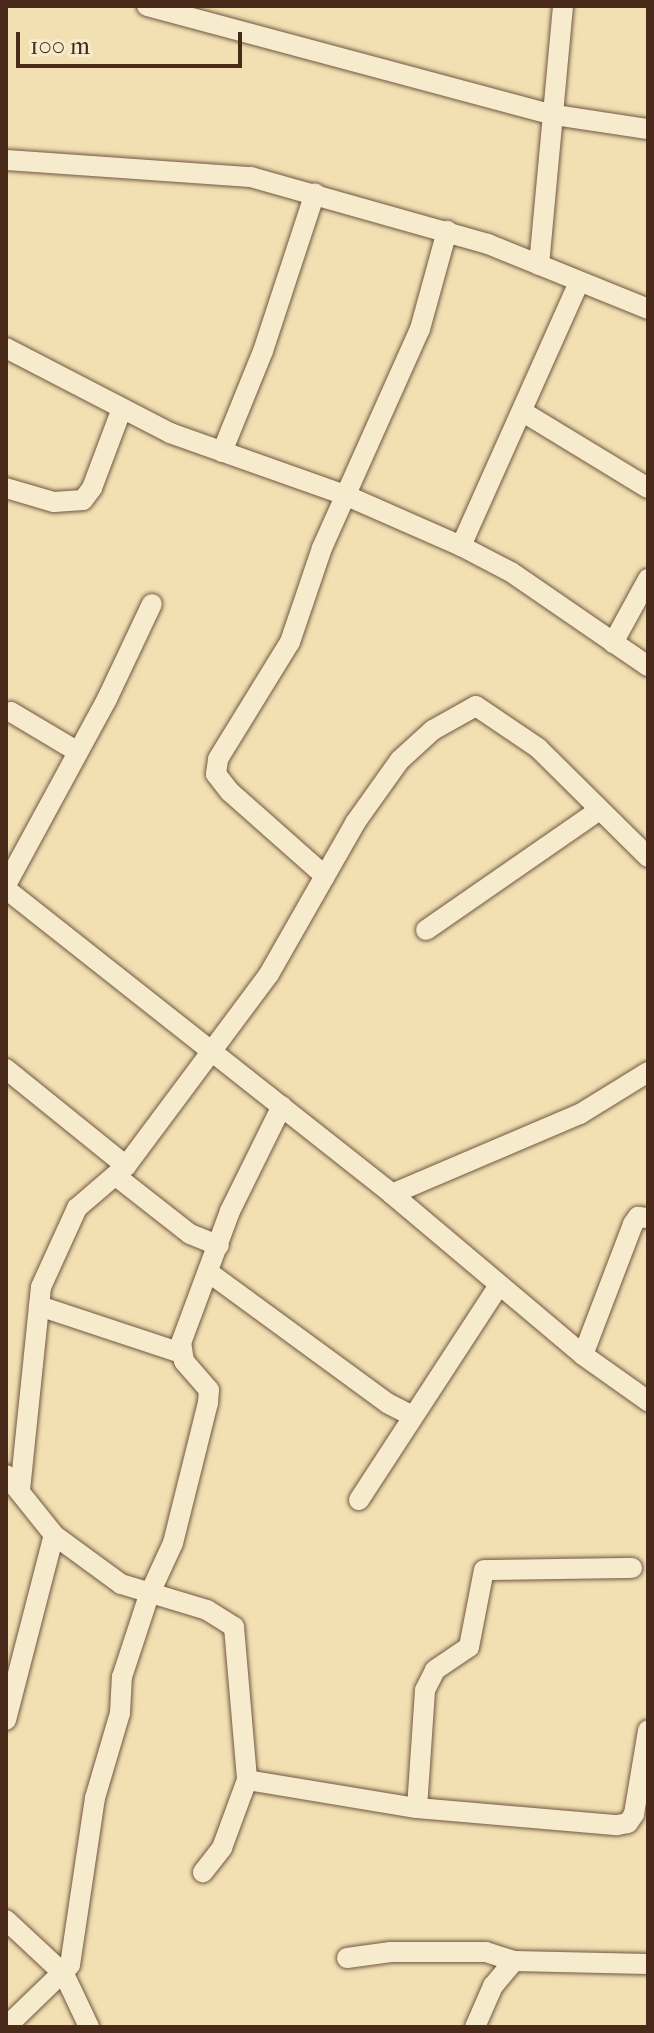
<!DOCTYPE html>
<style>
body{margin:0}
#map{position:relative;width:654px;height:2033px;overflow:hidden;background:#f2e0b3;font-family:"IM FELL French Canon",serif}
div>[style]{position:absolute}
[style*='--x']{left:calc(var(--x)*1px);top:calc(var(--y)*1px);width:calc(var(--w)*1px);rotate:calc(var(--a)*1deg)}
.roads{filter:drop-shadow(0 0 2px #725740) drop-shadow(0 0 2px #725740)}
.minor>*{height:20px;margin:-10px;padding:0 10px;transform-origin:10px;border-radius:10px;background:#f7ebce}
span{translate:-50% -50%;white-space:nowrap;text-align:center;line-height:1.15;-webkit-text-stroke:6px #f7ebce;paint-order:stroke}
.frame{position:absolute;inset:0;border:8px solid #48291a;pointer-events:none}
.scale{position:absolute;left:16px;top:32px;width:226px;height:36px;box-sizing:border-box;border:4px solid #48291a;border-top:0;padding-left:10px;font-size:24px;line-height:28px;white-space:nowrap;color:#48291a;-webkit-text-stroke:6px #f7ebce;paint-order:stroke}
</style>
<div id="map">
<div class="roads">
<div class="minor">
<div style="--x:147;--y:6;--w:422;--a:15"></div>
<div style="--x:555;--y:115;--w:94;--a:8.6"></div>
<div style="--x:6;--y:160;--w:246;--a:4"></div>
<div style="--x:251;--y:177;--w:246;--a:15.8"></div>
<div style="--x:488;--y:244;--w:173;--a:22.1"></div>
<div style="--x:539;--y:265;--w:260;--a:-84.7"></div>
<div style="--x:6;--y:348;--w:185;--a:27.4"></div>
<div style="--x:170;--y:433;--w:186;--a:19.5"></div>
<div style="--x:345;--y:495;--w:127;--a:23.7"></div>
<div style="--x:461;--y:546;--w:56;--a:27.5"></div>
<div style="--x:511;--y:572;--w:166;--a:34.5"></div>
<div style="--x:523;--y:412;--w:146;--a:31.3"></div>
<div style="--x:222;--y:452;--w:109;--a:-67.9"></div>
<div style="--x:263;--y:351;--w:166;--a:-71.8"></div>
<div style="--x:6;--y:488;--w:50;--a:16.3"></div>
<div style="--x:54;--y:502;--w:29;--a:-4"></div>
<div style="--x:83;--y:500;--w:15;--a:-53"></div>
<div style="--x:92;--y:488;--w:85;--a:-69.4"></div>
<div style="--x:461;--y:546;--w:287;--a:-65.9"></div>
<div style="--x:613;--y:643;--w:73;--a:-61.3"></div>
<div style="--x:11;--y:712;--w:78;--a:30.8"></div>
<div style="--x:325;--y:876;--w:127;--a:-138.5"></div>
<div style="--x:230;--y:792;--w:23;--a:-128"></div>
<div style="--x:216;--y:774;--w:15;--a:-82"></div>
<div style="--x:218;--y:759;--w:137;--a:-58.4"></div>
<div style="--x:290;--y:642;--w:99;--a:-71.2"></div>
<div style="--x:322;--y:548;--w:240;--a:-65.9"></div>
<div style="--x:420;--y:329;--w:102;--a:-74.6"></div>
<div style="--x:6;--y:885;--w:212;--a:-61.5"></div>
<div style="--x:107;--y:699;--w:105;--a:-64.7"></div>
<div style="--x:6;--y:889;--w:492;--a:38.3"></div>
<div style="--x:392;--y:1194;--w:250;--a:40.1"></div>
<div style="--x:583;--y:1355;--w:80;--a:35.3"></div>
<div style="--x:426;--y:930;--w:211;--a:-34.7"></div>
<div style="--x:6;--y:1069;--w:154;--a:38.9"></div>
<div style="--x:116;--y:1176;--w:94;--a:38.1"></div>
<div style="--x:190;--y:1234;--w:31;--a:22"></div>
<div style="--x:392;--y:1194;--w:204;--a:-23.1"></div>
<div style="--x:580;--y:1114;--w:80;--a:-31.7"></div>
<div style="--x:211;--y:1274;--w:218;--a:36.2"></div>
<div style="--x:387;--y:1403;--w:27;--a:27"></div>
<div style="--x:39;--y:1306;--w:150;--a:18.3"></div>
<div style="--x:583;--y:1355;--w:140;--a:-69.1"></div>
<div style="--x:633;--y:1224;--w:9;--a:-54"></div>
<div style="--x:638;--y:1217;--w:10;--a:6"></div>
<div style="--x:6;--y:1475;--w:77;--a:51.3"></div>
<div style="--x:54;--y:1535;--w:83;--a:36.2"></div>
<div style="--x:121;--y:1584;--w:90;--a:16.8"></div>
<div style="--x:207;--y:1610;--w:32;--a:32"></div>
<div style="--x:234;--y:1627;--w:154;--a:85.1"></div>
<div style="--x:247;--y:1780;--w:72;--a:110.2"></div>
<div style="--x:222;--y:1848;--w:31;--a:128"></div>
<div style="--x:20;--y:1490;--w:204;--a:-84.1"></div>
<div style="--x:41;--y:1287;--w:87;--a:-65.5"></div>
<div style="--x:77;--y:1208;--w:65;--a:-40.6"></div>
<div style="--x:126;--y:1166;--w:239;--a:-53.3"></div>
<div style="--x:269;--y:974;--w:174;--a:-60.3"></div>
<div style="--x:355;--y:823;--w:77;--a:-54.5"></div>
<div style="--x:400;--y:760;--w:45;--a:-42.3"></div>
<div style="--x:433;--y:730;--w:49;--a:-29.2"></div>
<div style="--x:476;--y:706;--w:75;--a:34.1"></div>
<div style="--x:538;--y:748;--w:155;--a:44.7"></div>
<div style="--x:359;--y:1500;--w:254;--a:-56.9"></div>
<div style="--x:6;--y:1720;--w:191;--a:-75.5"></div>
<div style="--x:247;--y:1780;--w:172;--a:9.4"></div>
<div style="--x:417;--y:1808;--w:201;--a:4.9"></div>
<div style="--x:617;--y:1825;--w:11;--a:-10"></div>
<div style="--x:628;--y:1823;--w:11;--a:-56"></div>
<div style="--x:634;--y:1814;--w:85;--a:-80.5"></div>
<div style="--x:417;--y:1808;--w:118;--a:-86.1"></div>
<div style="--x:425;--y:1690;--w:22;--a:-63"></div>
<div style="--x:435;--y:1670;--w:41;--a:-34.1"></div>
<div style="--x:469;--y:1647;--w:78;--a:-79"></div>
<div style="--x:484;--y:1570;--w:148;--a:-0.8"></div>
<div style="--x:6;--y:1920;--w:79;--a:43"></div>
<div style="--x:64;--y:1974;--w:59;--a:64.7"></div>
<div style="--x:347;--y:1958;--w:44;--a:-7.8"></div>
<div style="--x:391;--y:1952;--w:95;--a:0"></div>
<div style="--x:486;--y:1952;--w:29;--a:18"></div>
<div style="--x:514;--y:1961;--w:134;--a:1.3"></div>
<div style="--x:6;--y:2027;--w:89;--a:-44.1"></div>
<div style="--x:70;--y:1965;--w:169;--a:-81.5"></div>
<div style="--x:95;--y:1798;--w:89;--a:-73.6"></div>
<div style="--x:120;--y:1713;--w:36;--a:-87"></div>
<div style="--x:122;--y:1677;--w:86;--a:-71.8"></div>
<div style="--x:149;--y:1595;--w:57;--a:-65.2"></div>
<div style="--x:173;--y:1543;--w:144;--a:-76"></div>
<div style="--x:208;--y:1403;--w:13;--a:-86"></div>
<div style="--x:209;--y:1390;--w:38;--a:-131"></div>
<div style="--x:184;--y:1361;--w:18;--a:-99"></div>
<div style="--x:181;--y:1343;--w:141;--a:-69.6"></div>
<div style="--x:230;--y:1211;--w:117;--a:-63.7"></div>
<div style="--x:475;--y:2027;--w:45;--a:-66.3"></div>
<div style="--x:493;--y:1986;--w:33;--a:-50"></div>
</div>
</div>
<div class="frame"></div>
<div class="scale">100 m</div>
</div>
